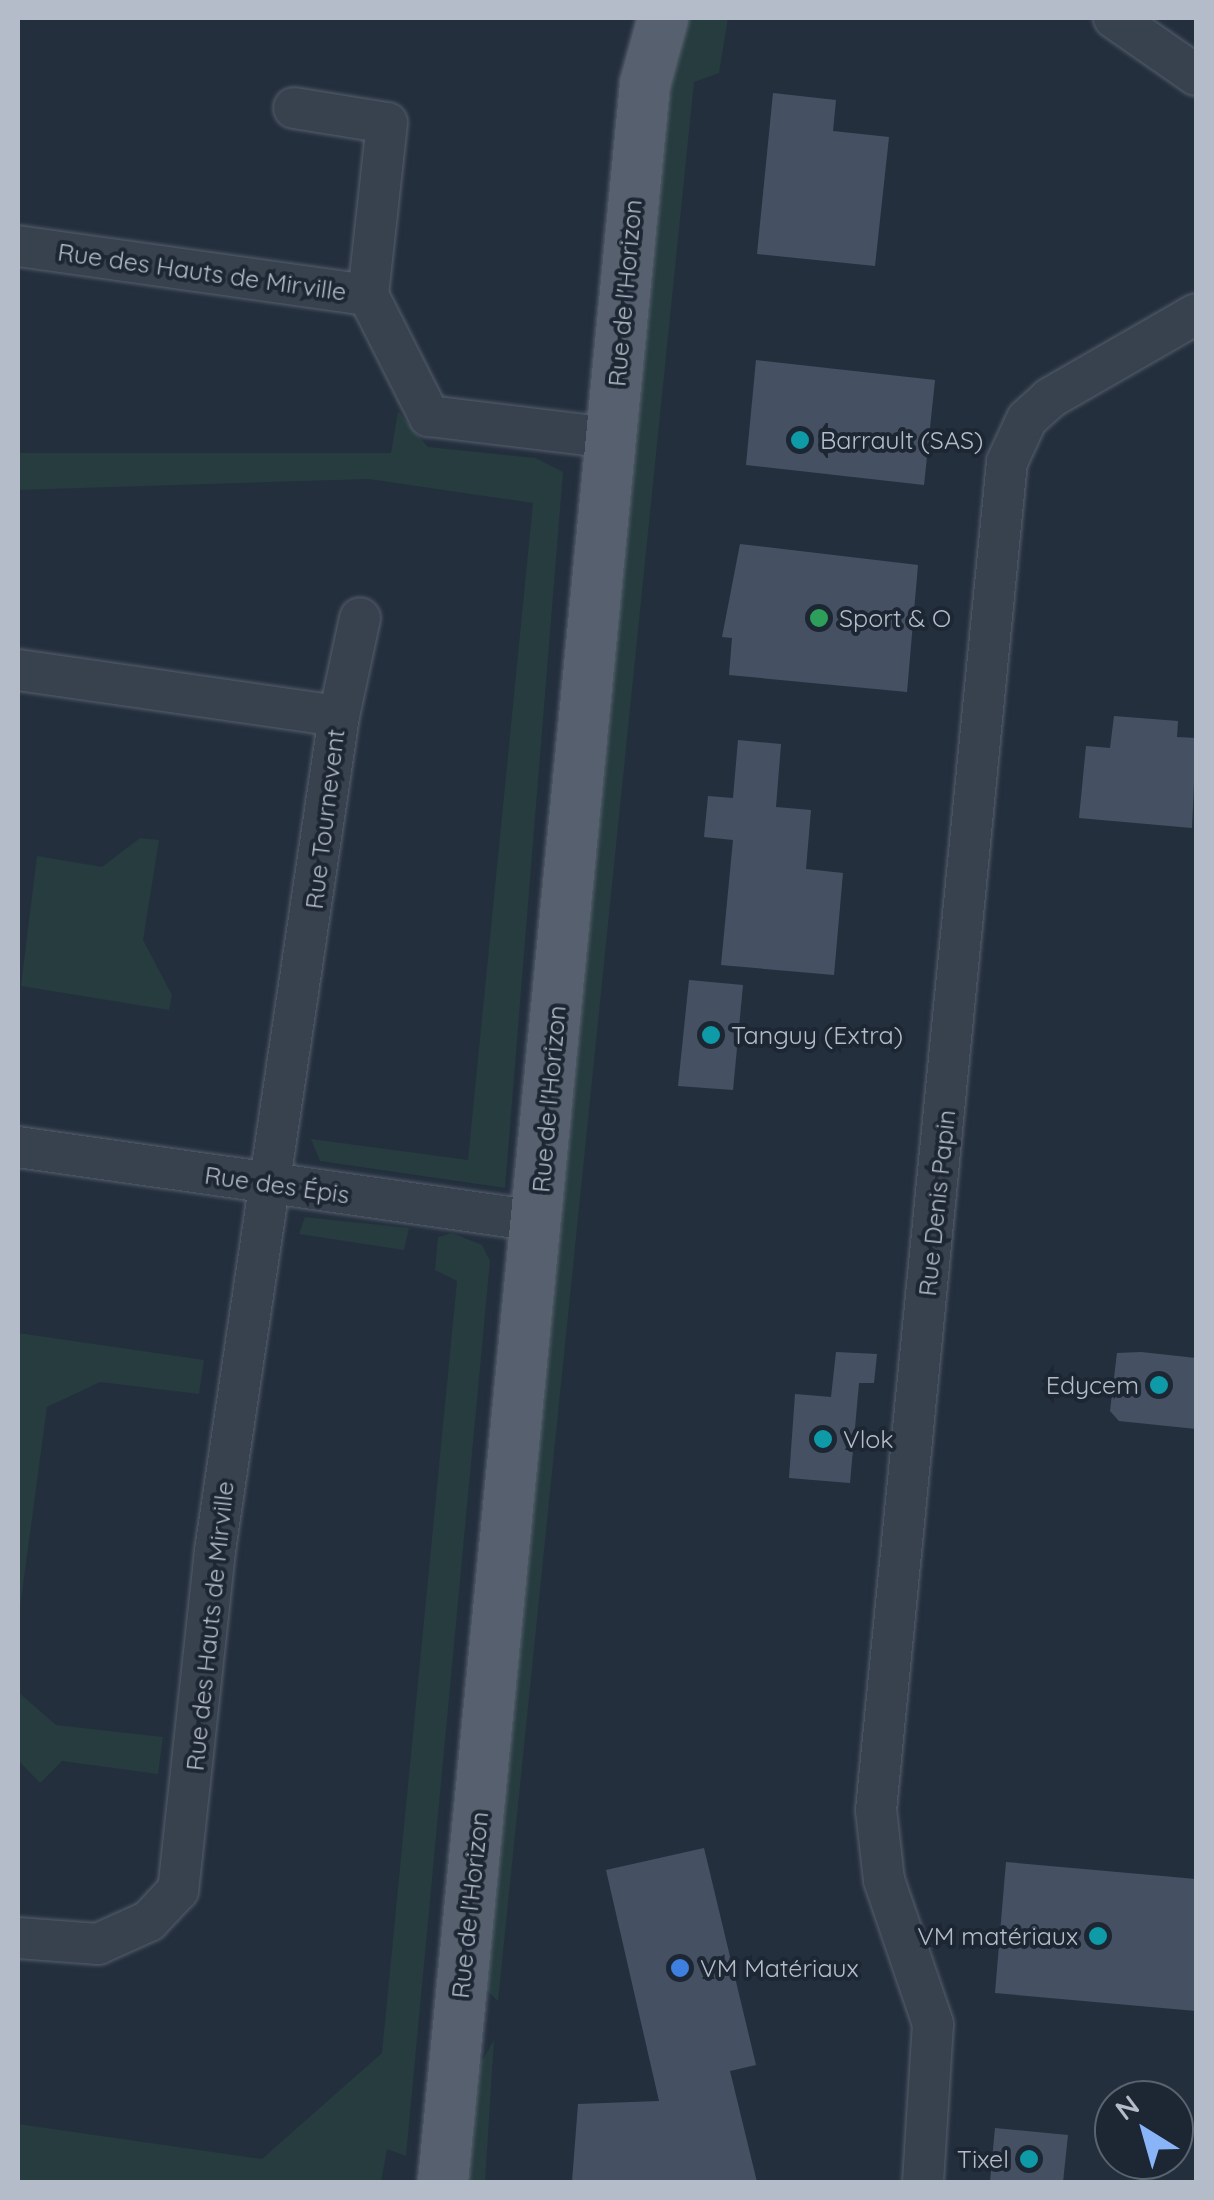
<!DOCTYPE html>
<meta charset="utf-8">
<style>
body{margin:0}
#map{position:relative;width:1214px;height:2200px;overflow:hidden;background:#242f3e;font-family:Quicksand,sans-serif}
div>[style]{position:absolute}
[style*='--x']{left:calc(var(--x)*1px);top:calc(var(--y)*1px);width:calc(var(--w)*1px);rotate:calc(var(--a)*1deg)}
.green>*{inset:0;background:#263c3f}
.building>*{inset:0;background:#455162}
.roads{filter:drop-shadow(0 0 2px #565f6c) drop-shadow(0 0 2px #565f6c)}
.minor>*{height:40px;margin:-20px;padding:0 20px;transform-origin:20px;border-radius:20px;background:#38414e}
.major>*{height:50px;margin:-25px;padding:0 25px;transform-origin:25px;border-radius:25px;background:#56606e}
.dots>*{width:28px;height:28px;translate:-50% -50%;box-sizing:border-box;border:5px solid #1d2633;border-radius:50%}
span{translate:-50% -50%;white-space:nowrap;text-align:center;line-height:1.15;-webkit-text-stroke:8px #1d2633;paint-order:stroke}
.street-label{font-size:25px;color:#b4bcc9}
.poi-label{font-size:25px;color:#b4bcc9}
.left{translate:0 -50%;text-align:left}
.right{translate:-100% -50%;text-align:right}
.frame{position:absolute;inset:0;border:20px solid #b4bcc9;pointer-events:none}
.north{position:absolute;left:1094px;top:2080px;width:100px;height:100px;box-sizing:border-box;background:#1d2633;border:2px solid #59626f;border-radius:50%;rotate:323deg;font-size:28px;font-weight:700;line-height:40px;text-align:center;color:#b4bcc9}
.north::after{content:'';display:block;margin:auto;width:35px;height:45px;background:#8ab4f8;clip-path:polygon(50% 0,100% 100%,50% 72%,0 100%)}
</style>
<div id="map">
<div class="green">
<div style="clip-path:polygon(684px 18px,728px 18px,719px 73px,694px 82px,498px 2001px,481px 1985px,672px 52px)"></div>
<div style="clip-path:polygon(398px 411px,428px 447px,535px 458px,563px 472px,505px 1188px,320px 1161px,311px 1139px,468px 1160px,533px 503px,369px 479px,18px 490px,18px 453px,391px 453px)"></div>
<div style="clip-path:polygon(140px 838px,159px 840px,143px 940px,172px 995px,169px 1010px,21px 986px,37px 856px,102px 867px)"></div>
<div style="clip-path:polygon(305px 1217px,409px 1228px,404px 1250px,299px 1234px)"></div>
<div style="clip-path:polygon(452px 1233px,482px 1245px,490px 1261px,406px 2156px,387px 2149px,381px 2182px,18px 2182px,18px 2124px,262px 2159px,382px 2053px,457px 1281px,435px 1270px,438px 1237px)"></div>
<div style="clip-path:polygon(18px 1333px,204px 1360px,199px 1394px,100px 1382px,47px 1407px,18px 1622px)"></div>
<div style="clip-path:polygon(18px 1692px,56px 1725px,163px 1737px,158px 1774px,62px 1761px,40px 1783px,18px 1760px)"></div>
<div style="clip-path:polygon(494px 2040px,485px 2182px,463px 2182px,471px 2080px)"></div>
</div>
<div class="building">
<div style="clip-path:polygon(773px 93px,836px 100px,833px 131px,889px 137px,875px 266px,757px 254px)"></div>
<div style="clip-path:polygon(756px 360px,935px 380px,924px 485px,746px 465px)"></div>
<div style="clip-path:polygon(740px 544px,918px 565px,907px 692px,729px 675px,732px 638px,722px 637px)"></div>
<div style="clip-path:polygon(1114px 716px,1178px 721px,1177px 737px,1196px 738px,1192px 828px,1079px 818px,1086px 746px,1110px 748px)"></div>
<div style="clip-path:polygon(738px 740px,781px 744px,776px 807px,811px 810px,806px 869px,843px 873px,834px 975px,721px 965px,733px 840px,704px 837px,708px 796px,733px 798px)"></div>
<div style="clip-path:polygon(689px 980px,743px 985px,733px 1090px,678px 1086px)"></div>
<div style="clip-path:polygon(836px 1352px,877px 1354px,874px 1383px,859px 1383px,850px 1483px,789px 1478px,795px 1394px,831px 1397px)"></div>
<div style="clip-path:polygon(1141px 1352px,1196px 1358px,1196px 1429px,1119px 1421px,1110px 1411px,1117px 1353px)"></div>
<div style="clip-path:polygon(704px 1848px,756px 2065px,730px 2071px,757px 2182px,572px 2182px,578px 2104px,659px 2101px,606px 1870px)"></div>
<div style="clip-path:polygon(1006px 1862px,1196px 1879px,1196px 2011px,995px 1993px)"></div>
<div style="clip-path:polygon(995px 2128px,1068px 2135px,1063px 2182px,990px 2182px)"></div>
</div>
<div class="roads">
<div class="minor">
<div style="--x:1114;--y:18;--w:100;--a:34.8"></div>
<div style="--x:294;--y:108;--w:94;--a:9.2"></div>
<div style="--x:387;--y:123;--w:173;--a:96.3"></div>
<div style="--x:18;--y:246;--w:353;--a:8"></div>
<div style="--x:368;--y:295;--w:136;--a:63.2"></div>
<div style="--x:429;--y:416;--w:184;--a:6.9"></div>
<div style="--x:18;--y:670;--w:324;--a:8.2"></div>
<div style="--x:339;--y:716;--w:844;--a:98.45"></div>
<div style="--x:215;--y:1551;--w:341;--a:96.2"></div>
<div style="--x:178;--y:1890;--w:42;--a:133.1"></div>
<div style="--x:149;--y:1921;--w:56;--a:155.7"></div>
<div style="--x:98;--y:1944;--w:80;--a:-175.7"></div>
<div style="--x:339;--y:716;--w:100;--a:-77.9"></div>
<div style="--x:18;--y:1147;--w:524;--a:8.11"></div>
<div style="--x:923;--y:2182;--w:158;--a:-86.4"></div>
<div style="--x:933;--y:2024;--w:152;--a:-108.8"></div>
<div style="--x:884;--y:1880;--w:70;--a:-96.5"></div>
<div style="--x:876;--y:1810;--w:1354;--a:-84.45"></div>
<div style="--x:1007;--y:462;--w:47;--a:-65.1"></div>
<div style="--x:1027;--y:419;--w:31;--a:-42"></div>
<div style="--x:1050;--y:398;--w:168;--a:-29.9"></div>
</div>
<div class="major">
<div style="--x:443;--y:2182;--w:2108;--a:-84.5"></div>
<div style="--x:645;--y:84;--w:68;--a:-74.7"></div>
</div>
</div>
<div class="dots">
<div style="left:800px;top:440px;background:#0f9aa8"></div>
<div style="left:819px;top:618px;background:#2e9e5b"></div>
<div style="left:711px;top:1035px;background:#0f9aa8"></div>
<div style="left:1159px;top:1385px;background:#0f9aa8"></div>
<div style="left:823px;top:1439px;background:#0f9aa8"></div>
<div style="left:1098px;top:1936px;background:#0f9aa8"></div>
<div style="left:680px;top:1968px;background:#3f7fe0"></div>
<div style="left:1029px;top:2159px;background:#0f9aa8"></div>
</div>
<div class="street-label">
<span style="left:202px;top:272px;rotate:8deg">Rue des Hauts de Mirville</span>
<span style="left:625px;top:293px;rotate:-85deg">Rue de l'Horizon</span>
<span style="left:325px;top:819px;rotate:-83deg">Rue Tournevent</span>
<span style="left:549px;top:1099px;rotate:-85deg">Rue de l'Horizon</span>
<span style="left:277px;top:1185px;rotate:8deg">Rue des Épis</span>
<span style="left:937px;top:1203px;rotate:-84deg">Rue Denis Papin</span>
<span style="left:210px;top:1626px;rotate:-84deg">Rue des Hauts de Mirville</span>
<span style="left:470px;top:1905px;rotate:-84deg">Rue de l'Horizon</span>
</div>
<div class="poi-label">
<span class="left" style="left:820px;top:440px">Barrault (SAS)</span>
<span class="left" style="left:839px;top:618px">Sport &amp; O</span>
<span class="left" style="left:731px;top:1035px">Tanguy (Extra)</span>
<span class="right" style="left:1139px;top:1385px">Edycem</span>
<span class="left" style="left:843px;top:1439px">Vlok</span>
<span class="right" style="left:1078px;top:1936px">VM matériaux</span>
<span class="left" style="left:700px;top:1968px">VM Matériaux</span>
<span class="right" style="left:1009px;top:2159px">Tixel</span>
</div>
<div class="frame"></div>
<div class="north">N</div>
</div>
